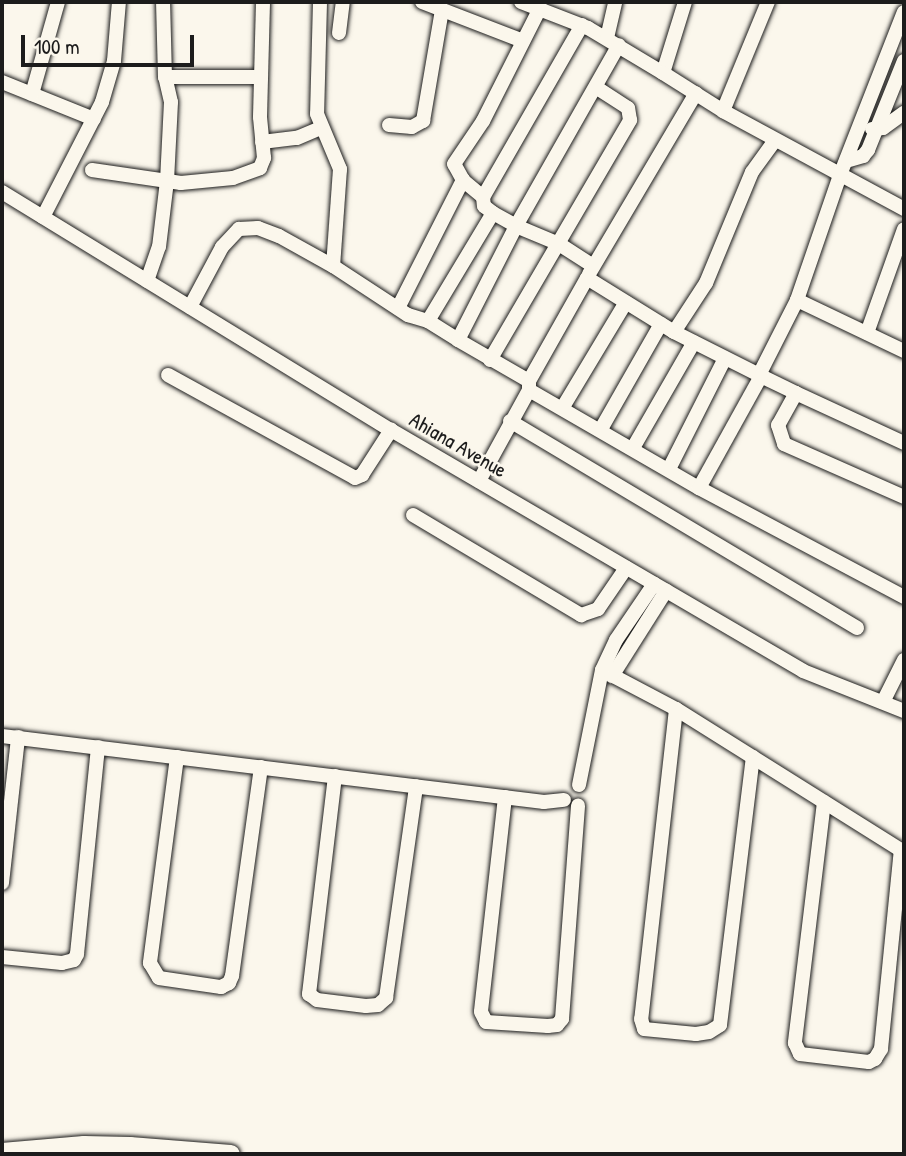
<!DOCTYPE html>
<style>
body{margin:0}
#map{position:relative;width:906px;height:1156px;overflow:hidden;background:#fbf7ec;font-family:"Patrick Hand",sans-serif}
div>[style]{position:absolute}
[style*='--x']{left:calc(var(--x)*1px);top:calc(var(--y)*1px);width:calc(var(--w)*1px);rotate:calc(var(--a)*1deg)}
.roads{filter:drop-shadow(0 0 2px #1c1c1c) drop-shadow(0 0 2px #1c1c1c)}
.minor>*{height:14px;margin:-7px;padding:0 7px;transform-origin:7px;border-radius:7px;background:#fbf7ec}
.tertiary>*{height:18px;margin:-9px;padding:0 9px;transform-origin:9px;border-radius:9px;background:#fbf7ec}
span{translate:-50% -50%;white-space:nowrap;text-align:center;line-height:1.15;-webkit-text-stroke:5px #fbf7ec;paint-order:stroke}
.street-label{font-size:21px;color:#1c1c1c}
.frame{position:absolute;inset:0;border:4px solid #1c1c1c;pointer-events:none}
.scale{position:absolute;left:21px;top:35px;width:173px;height:32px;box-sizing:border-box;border:4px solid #1c1c1c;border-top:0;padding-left:9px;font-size:21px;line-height:24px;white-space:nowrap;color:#1c1c1c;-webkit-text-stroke:5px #fbf7ec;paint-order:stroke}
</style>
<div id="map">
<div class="roads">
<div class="minor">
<div style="--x:320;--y:2;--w:112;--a:91.5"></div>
<div style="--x:317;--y:114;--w:60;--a:67.3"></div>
<div style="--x:340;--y:169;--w:97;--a:94.1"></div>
<div style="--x:333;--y:266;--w:90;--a:33.2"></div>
<div style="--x:408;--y:315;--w:21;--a:17"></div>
<div style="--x:428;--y:321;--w:36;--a:32"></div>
<div style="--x:422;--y:2;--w:108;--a:21.1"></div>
<div style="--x:521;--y:2;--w:72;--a:21.2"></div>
<div style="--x:588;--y:28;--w:87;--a:31"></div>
<div style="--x:685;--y:2;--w:74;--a:107.2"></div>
<div style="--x:663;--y:73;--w:71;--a:32.3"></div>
<div style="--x:723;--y:111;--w:206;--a:28.4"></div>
<div style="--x:582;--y:25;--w:198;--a:119.9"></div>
<div style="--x:483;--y:197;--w:9;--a:84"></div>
<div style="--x:484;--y:206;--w:11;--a:38"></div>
<div style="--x:493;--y:213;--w:26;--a:29"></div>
<div style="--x:516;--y:226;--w:208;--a:-60.4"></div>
<div style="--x:339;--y:33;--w:31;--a:-83"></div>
<div style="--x:607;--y:38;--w:37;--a:-77"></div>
<div style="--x:165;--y:77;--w:95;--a:0"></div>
<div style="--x:2;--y:82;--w:99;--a:21.9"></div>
<div style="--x:32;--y:94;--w:96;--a:-74.2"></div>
<div style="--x:723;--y:111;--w:118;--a:-67.6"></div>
<div style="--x:389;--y:125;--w:23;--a:5"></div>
<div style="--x:412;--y:127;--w:13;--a:-29"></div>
<div style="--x:423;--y:121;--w:113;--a:-80.3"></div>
<div style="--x:872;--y:129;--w:11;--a:-5"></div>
<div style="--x:883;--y:128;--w:26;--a:-36"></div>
<div style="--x:262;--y:142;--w:35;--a:-7"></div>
<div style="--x:297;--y:138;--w:26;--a:-23"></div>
<div style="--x:846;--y:161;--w:18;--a:-16"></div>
<div style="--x:863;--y:156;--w:8;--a:-50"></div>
<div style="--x:868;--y:150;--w:96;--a:-68"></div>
<div style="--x:92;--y:170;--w:90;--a:8.3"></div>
<div style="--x:181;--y:183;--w:52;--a:-5.5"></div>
<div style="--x:233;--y:178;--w:29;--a:-20"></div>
<div style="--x:260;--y:168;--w:11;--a:-68"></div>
<div style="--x:264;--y:158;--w:41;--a:-95.6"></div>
<div style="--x:260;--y:117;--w:115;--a:-88.5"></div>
<div style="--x:2;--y:192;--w:456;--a:31.5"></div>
<div style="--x:391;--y:430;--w:477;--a:30.3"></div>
<div style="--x:803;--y:671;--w:109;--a:21.6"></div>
<div style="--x:483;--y:197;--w:26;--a:-140"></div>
<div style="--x:463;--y:180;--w:18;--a:-119"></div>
<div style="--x:454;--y:164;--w:52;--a:-56"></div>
<div style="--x:483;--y:121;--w:127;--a:-63.2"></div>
<div style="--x:43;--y:217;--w:129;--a:-62.8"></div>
<div style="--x:102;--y:102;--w:43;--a:-73.7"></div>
<div style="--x:114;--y:61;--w:59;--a:-85.2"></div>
<div style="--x:589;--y:274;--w:210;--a:-59.4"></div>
<div style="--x:147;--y:281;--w:36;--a:-71"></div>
<div style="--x:159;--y:247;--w:66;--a:-83.1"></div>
<div style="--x:167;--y:181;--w:79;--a:-87.1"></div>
<div style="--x:171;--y:102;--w:26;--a:-103"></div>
<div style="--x:165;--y:77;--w:75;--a:-91.5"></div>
<div style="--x:797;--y:300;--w:132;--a:-71"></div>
<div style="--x:840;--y:175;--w:175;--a:-68.6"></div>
<div style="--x:190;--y:307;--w:68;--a:-61.9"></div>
<div style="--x:222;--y:247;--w:25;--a:-47"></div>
<div style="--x:239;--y:229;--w:19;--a:-3"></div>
<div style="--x:258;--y:228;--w:22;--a:21"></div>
<div style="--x:279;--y:236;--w:62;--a:29.1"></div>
<div style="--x:398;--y:308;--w:144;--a:-63.1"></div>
<div style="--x:428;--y:321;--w:126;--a:-59"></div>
<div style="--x:674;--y:332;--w:59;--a:-56.9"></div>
<div style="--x:706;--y:283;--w:120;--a:-67.5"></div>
<div style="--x:752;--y:172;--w:39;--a:-54"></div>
<div style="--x:867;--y:333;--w:110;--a:-70.4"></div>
<div style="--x:490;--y:360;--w:278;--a:-59.7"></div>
<div style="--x:630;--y:120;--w:12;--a:-99"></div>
<div style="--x:628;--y:108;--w:38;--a:-147"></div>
<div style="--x:168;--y:375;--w:213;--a:28.8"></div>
<div style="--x:355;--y:478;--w:8;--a:-23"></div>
<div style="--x:362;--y:475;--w:54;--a:-57.2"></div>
<div style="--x:529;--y:381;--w:82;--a:-150"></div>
<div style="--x:458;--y:340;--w:128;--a:-63"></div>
<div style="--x:516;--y:226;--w:47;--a:22.7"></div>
<div style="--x:559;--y:244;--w:40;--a:32.9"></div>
<div style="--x:529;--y:390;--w:196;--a:30"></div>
<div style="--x:699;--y:488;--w:232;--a:28"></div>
<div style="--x:796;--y:393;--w:41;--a:-154.1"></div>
<div style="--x:759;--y:375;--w:84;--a:-63.1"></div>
<div style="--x:797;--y:300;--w:119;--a:25.5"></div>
<div style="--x:563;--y:407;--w:122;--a:-59"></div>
<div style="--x:510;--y:421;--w:404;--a:30.8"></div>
<div style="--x:601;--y:429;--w:121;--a:-60.3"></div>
<div style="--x:904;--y:443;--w:119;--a:-155.2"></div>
<div style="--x:796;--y:393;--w:37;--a:119"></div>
<div style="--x:778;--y:425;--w:20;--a:72"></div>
<div style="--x:784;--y:444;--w:131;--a:23.8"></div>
<div style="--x:633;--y:448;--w:122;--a:-60.1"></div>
<div style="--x:669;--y:469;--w:124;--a:-63.2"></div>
<div style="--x:479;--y:481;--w:104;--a:-61.2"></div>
<div style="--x:529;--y:390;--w:9;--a:-90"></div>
<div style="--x:529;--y:381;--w:118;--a:-60.6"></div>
<div style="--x:587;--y:278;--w:102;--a:31.8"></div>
<div style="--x:674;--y:332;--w:95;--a:26.8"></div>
<div style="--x:699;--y:488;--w:128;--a:-61"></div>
<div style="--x:413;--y:515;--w:196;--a:30.8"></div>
<div style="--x:581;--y:615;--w:18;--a:-19"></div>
<div style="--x:598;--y:609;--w:50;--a:-55.7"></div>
<div style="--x:602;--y:670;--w:84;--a:27.8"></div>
<div style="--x:676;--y:709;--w:269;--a:32.1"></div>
<div style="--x:612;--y:676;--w:101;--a:-57.6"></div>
<div style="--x:883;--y:702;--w:47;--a:-63.4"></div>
<div style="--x:676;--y:709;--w:312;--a:96.4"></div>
<div style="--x:641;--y:1019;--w:10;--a:73"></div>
<div style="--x:644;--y:1029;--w:52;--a:5.5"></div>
<div style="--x:696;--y:1034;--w:13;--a:-9"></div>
<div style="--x:709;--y:1032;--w:13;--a:-32"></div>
<div style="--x:720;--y:1025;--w:270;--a:-83"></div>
<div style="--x:2;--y:736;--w:546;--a:6.94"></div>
<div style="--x:544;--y:802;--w:20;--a:-6"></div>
<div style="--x:177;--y:757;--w:208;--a:97.5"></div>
<div style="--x:150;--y:963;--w:17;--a:59"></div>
<div style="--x:159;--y:978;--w:63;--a:8.3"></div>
<div style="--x:221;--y:987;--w:9;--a:-27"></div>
<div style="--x:229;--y:983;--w:8;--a:-67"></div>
<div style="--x:232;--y:976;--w:211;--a:-82.1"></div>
<div style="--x:335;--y:776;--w:220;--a:96.8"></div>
<div style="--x:309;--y:994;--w:10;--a:37"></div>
<div style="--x:317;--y:1000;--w:49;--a:7"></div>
<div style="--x:366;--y:1006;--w:12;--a:-5"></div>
<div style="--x:378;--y:1005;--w:11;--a:-41"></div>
<div style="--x:386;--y:998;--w:214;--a:-81.9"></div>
<div style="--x:579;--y:785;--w:117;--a:-78.7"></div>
<div style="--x:602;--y:670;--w:33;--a:-65"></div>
<div style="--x:616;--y:640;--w:68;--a:-55.8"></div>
<div style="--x:505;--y:797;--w:216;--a:96.4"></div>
<div style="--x:481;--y:1012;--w:11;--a:63"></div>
<div style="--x:486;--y:1022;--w:62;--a:3.7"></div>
<div style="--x:548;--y:1026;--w:9;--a:-6"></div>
<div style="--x:557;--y:1025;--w:8;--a:-50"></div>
<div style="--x:562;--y:1019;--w:214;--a:-85.7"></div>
<div style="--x:824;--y:802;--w:243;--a:96.9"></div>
<div style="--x:795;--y:1043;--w:12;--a:66"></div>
<div style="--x:800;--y:1054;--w:69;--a:6.6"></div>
<div style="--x:869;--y:1062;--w:7;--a:-27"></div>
<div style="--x:875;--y:1059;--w:12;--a:-59"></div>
<div style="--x:881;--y:1049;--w:200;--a:-84.3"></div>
<div style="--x:2;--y:883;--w:147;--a:-83.7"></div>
<div style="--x:2;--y:957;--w:60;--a:5.7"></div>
<div style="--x:62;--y:963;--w:12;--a:-14"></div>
<div style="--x:74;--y:960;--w:7;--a:-63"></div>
<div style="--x:77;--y:954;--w:208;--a:-84.2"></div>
</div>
<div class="tertiary">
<div style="--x:2;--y:1152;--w:82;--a:-4.9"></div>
<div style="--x:84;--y:1145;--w:46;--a:1.2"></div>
<div style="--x:130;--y:1146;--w:101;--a:4.5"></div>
</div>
</div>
<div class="street-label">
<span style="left:458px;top:445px;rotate:30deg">Ahiana Avenue</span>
</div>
<div class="frame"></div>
<div class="scale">100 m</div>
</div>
